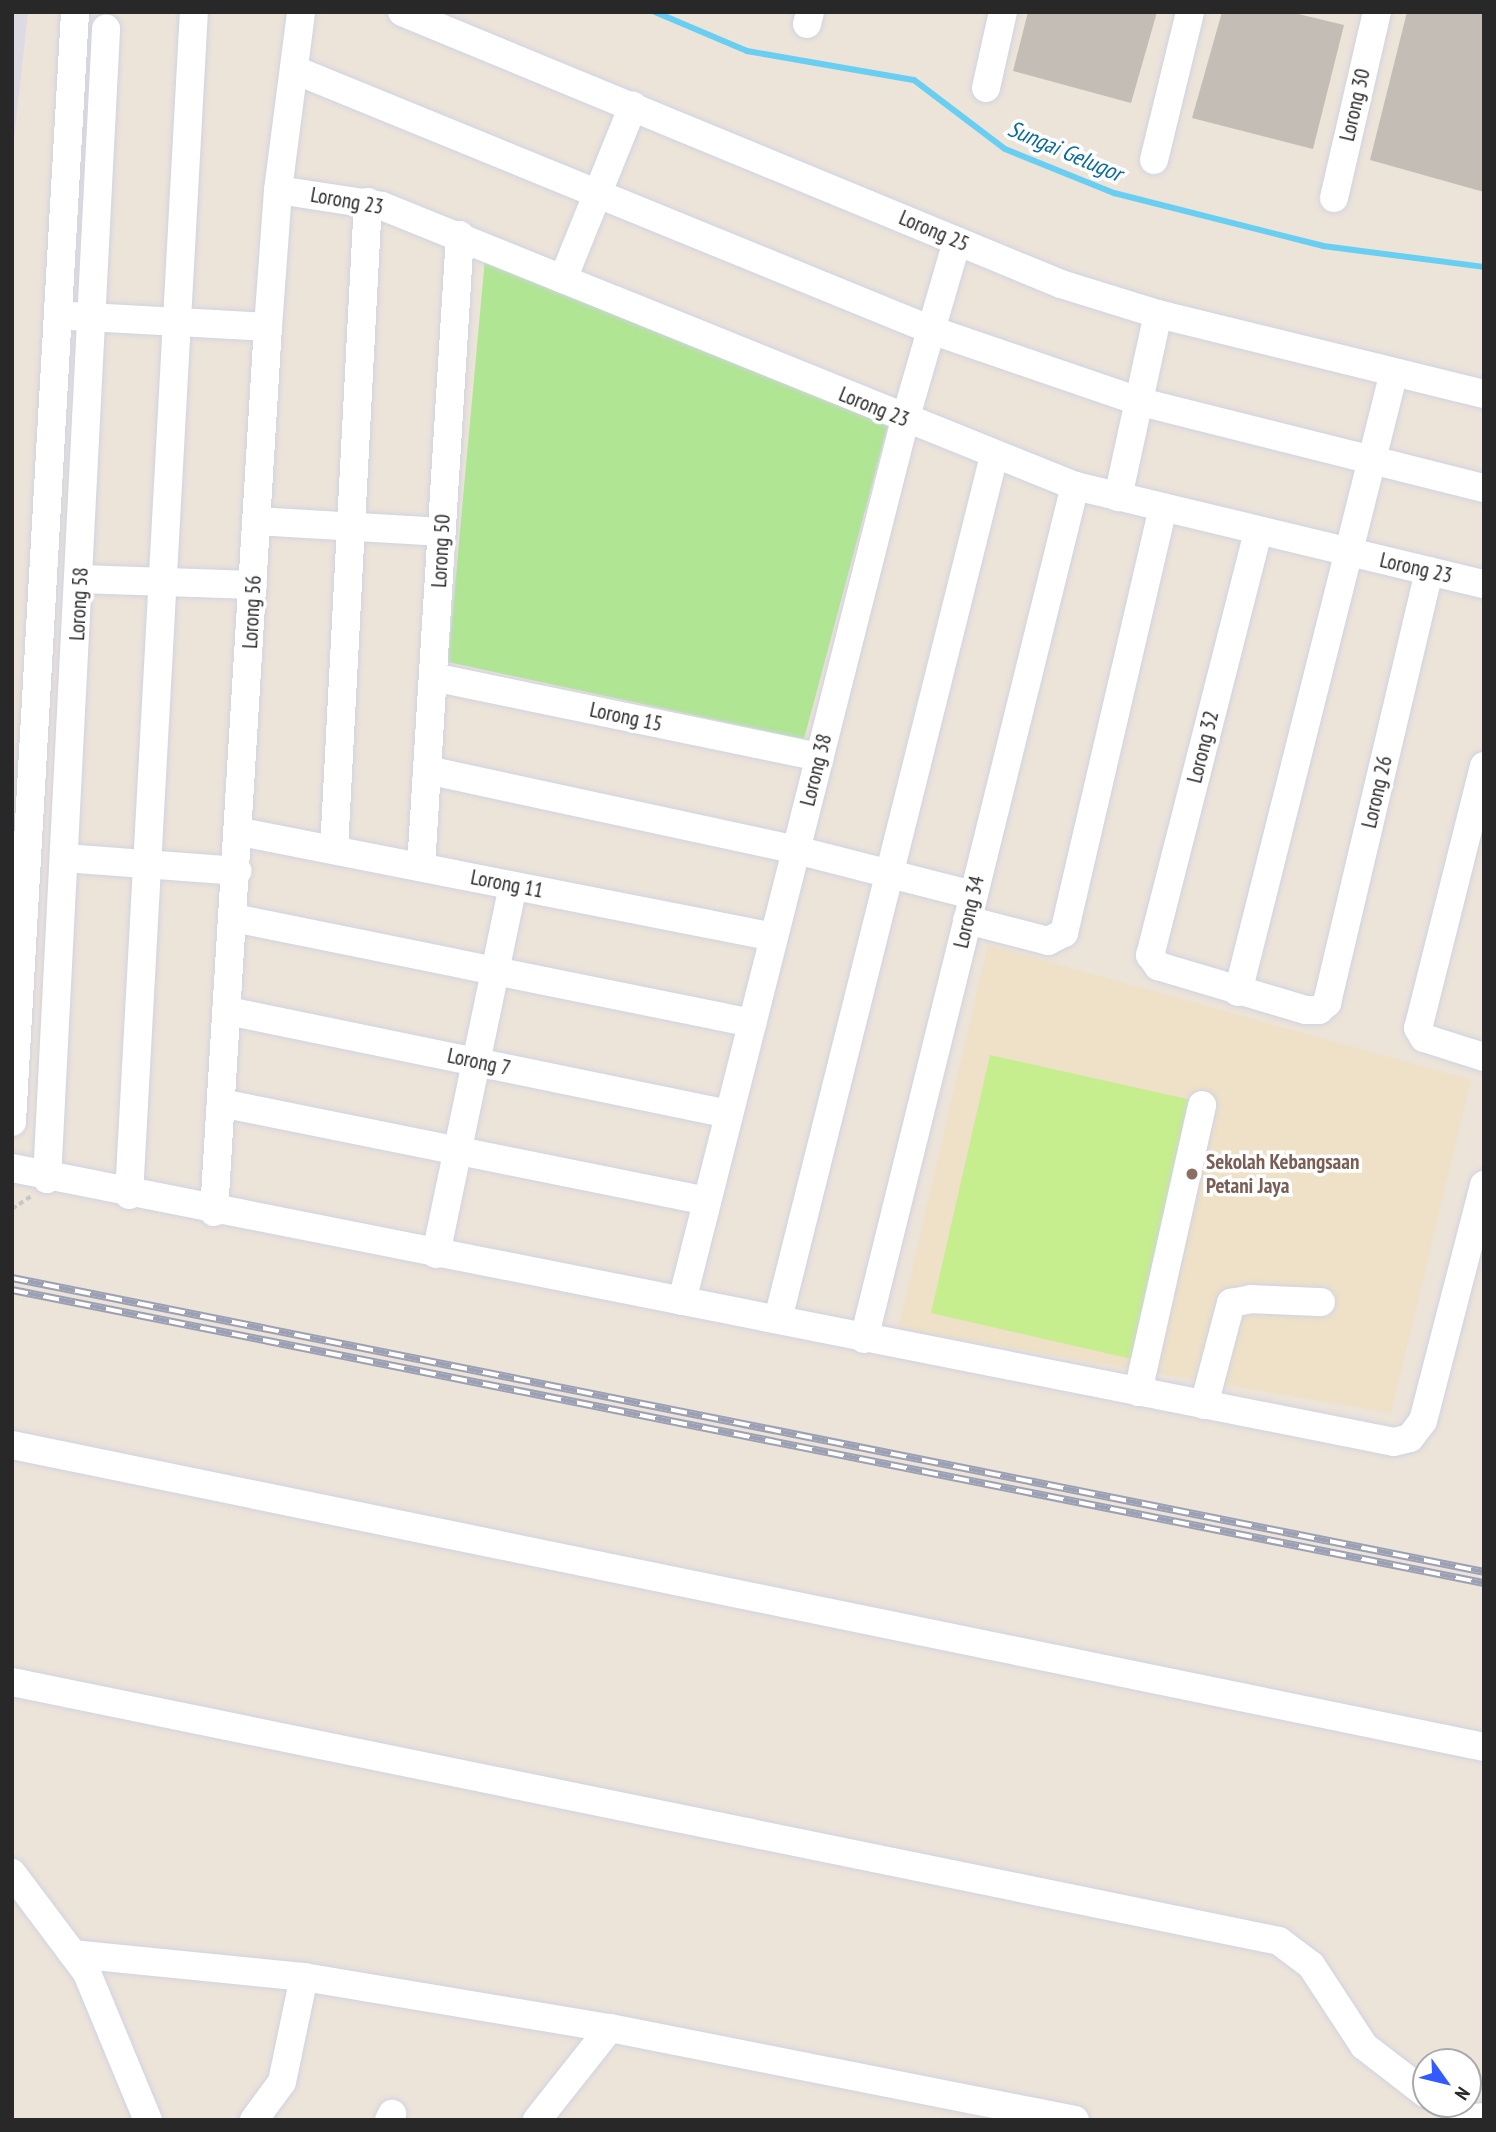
<!DOCTYPE html>
<style>
body{margin:0}
#map{position:relative;width:1496px;height:2132px;overflow:hidden;background:#ece3d9;font-family:"PT Sans Narrow",sans-serif}
div>[style]{position:absolute}
[style*='--x']{left:calc(var(--x)*1px);top:calc(var(--y)*1px);width:calc(var(--w)*1px);rotate:calc(var(--a)*1deg)}
.industrial>*{inset:0;background:#dddae3}
.education>*{inset:0;background:#eee1c8}
.green>*{inset:0;background:#b0e593}
.pitch>*{inset:0;background:#c6ed8e}
.stream>*{height:6px;margin:-3px;padding:0 3px;transform-origin:3px;border-radius:3px;background:#68cff2}
.building>*{inset:0;background:#c3bdb6}
.path>*{height:3.5px;margin-top:-1.75px;transform-origin:0;background:repeating-linear-gradient(90deg,#c7c7c7 0 5px,transparent 0 8.5px)}
.roads{filter:drop-shadow(0 0 2px #cfd3e2) drop-shadow(0 0 2px #cfd3e2)}
.minor>*{height:28px;margin:-14px;padding:0 14px;transform-origin:14px;border-radius:14px;background:#fff}
.rail>*{height:8px;margin-top:-4px;transform-origin:0;background:repeating-linear-gradient(90deg,#fff 0 16px,#9ca0b4 0 32px);box-sizing:border-box;border-block:2px solid #9ca0b4}
.dots>*{width:19px;height:19px;translate:-50% -50%;box-sizing:border-box;border:4px solid #fff;border-radius:50%}
span{translate:-50% -50%;white-space:nowrap;text-align:center;line-height:1.15;-webkit-text-stroke:7px #fff;paint-order:stroke}
.street-label{font-size:21px;color:#282828}
.education-label{font-size:21px;color:#785e54;font-weight:700}
.left{translate:0 -50%;text-align:left}
.water-label{font-size:23px;color:#096b9c;font-style:italic}
.frame{position:absolute;inset:0;border:14px solid #282828;pointer-events:none}
.north{position:absolute;left:1412px;top:2048px;width:70px;height:70px;box-sizing:border-box;background:#fff;border:2px solid #a9a9a9;border-radius:50%;rotate:124deg;font-size:19px;font-weight:700;line-height:28px;text-align:center;color:#282828}
.north::after{content:'';display:block;margin:auto;width:24px;height:32px;background:#335bff;clip-path:polygon(50% 0,100% 100%,50% 72%,0 100%)}
</style>
<div id="map">
<div class="industrial">
<div style="clip-path:polygon(12px 12px,28px 12px,12px 157px)"></div>
</div>
<div class="education">
<div style="clip-path:polygon(988px 945px,1471px 1080px,1391px 1413px,898px 1329px)"></div>
</div>
<div class="green">
<div style="clip-path:polygon(485px 259px,888px 425px,804px 739px,448px 662px)"></div>
</div>
<div class="pitch">
<div style="clip-path:polygon(990px 1055px,1196px 1101px,1136px 1360px,931px 1313px)"></div>
</div>
<div class="stream">
<div style="--x:655;--y:12;--w:100;--a:23"></div>
<div style="--x:747;--y:51;--w:169;--a:9.9"></div>
<div style="--x:914;--y:80;--w:114;--a:37.2"></div>
<div style="--x:1005;--y:149;--w:118;--a:22"></div>
<div style="--x:1114;--y:193;--w:216;--a:14.2"></div>
<div style="--x:1323;--y:246;--w:162;--a:7.4"></div>
</div>
<div class="building">
<div style="clip-path:polygon(1028px 12px,1157px 12px,1131px 103px,1013px 71px)"></div>
<div style="clip-path:polygon(1222px 12px,1290px 12px,1344px 25px,1313px 149px,1192px 118px)"></div>
<div style="clip-path:polygon(1407px 12px,1484px 12px,1484px 192px,1370px 160px)"></div>
</div>
<div class="path">
<div style="--x:12;--y:1209;--w:25;--a:-34"></div>
</div>
<div class="roads">
<div class="minor">
<div style="--x:402;--y:12;--w:713;--a:22.43"></div>
<div style="--x:1061;--y:284;--w:102;--a:17.2"></div>
<div style="--x:1158;--y:314;--w:336;--a:13.8"></div>
<div style="--x:807;--y:24;--w:12;--a:-76"></div>
<div style="--x:295;--y:70;--w:687;--a:22.23"></div>
<div style="--x:931;--y:330;--w:222;--a:18.9"></div>
<div style="--x:1141;--y:402;--w:354;--a:14.1"></div>
<div style="--x:986;--y:88;--w:78;--a:-77.4"></div>
<div style="--x:1154;--y:160;--w:152;--a:-76.3"></div>
<div style="--x:278;--y:190;--w:105;--a:8.7"></div>
<div style="--x:382;--y:206;--w:747;--a:22"></div>
<div style="--x:1075;--y:486;--w:421;--a:13.5"></div>
<div style="--x:1334;--y:198;--w:191;--a:-77"></div>
<div style="--x:563;--y:279;--w:187;--a:-68"></div>
<div style="--x:71;--y:316;--w:197;--a:3.2"></div>
<div style="--x:1118;--y:497;--w:187;--a:-77.7"></div>
<div style="--x:257;--y:521;--w:185;--a:3.4"></div>
<div style="--x:1258;--y:532;--w:437;--a:104.3"></div>
<div style="--x:1150;--y:955;--w:14;--a:54"></div>
<div style="--x:1158;--y:966;--w:154;--a:16.6"></div>
<div style="--x:1306;--y:1010;--w:13;--a:0"></div>
<div style="--x:1319;--y:1010;--w:11;--a:-41"></div>
<div style="--x:1327;--y:1003;--w:444;--a:-76.7"></div>
<div style="--x:80;--y:579;--w:173;--a:2"></div>
<div style="--x:433;--y:677;--w:395;--a:11.7"></div>
<div style="--x:1484;--y:766;--w:270;--a:104.1"></div>
<div style="--x:1418;--y:1028;--w:12;--a:59"></div>
<div style="--x:1424;--y:1038;--w:63;--a:17.6"></div>
<div style="--x:427;--y:770;--w:378;--a:12.2"></div>
<div style="--x:796;--y:850;--w:182;--a:14.3"></div>
<div style="--x:241;--y:832;--w:543;--a:11.14"></div>
<div style="--x:334;--y:850;--w:649;--a:-87"></div>
<div style="--x:65;--y:858;--w:173;--a:4.3"></div>
<div style="--x:421;--y:867;--w:633;--a:-86.47"></div>
<div style="--x:234;--y:918;--w:529;--a:11.46"></div>
<div style="--x:967;--y:920;--w:84;--a:14.5"></div>
<div style="--x:1048;--y:941;--w:18;--a:-27"></div>
<div style="--x:1064;--y:933;--w:435;--a:-76.9"></div>
<div style="--x:1238;--y:992;--w:639;--a:-75.88"></div>
<div style="--x:228;--y:1011;--w:511;--a:11.62"></div>
<div style="--x:221;--y:1103;--w:496;--a:11.4"></div>
<div style="--x:12;--y:1122;--w:1112;--a:-86.75"></div>
<div style="--x:12;--y:1168;--w:1409;--a:11.21"></div>
<div style="--x:1394;--y:1442;--w:16;--a:-14"></div>
<div style="--x:1410;--y:1438;--w:21;--a:-53"></div>
<div style="--x:1423;--y:1421;--w:244;--a:-75.5"></div>
<div style="--x:47;--y:1179;--w:1152;--a:-87.06"></div>
<div style="--x:129;--y:1195;--w:1185;--a:-86.86"></div>
<div style="--x:214;--y:1212;--w:887;--a:-86.51"></div>
<div style="--x:268;--y:327;--w:137;--a:-85.8"></div>
<div style="--x:278;--y:190;--w:179;--a:-82.6"></div>
<div style="--x:436;--y:1254;--w:376;--a:-78.2"></div>
<div style="--x:682;--y:1301;--w:909;--a:-75.8"></div>
<div style="--x:905;--y:420;--w:186;--a:-73.8"></div>
<div style="--x:778;--y:1319;--w:890;--a:-75.95"></div>
<div style="--x:864;--y:1339;--w:879;--a:-76.11"></div>
<div style="--x:1138;--y:1392;--w:294;--a:-77.4"></div>
<div style="--x:1204;--y:1405;--w:106;--a:-75.2"></div>
<div style="--x:1231;--y:1303;--w:20;--a:-11"></div>
<div style="--x:1251;--y:1299;--w:70;--a:2.5"></div>
<div style="--x:12;--y:1445;--w:1503;--a:11.59"></div>
<div style="--x:12;--y:1682;--w:1293;--a:11.55"></div>
<div style="--x:1279;--y:1941;--w:40;--a:37"></div>
<div style="--x:1311;--y:1965;--w:97;--a:56.8"></div>
<div style="--x:1364;--y:2046;--w:78;--a:37.7"></div>
<div style="--x:12;--y:1873;--w:125;--a:53.1"></div>
<div style="--x:87;--y:1973;--w:159;--a:67.5"></div>
<div style="--x:73;--y:1954;--w:232;--a:5.7"></div>
<div style="--x:304;--y:1977;--w:310;--a:9.5"></div>
<div style="--x:610;--y:2028;--w:474;--a:11.2"></div>
<div style="--x:254;--y:2120;--w:47;--a:-53.6"></div>
<div style="--x:282;--y:2082;--w:107;--a:-78.2"></div>
<div style="--x:389;--y:2120;--w:7;--a:-63"></div>
<div style="--x:537;--y:2120;--w:117;--a:-51.6"></div>
<div style="--x:1456;--y:2120;--w:28;--a:-6"></div>
</div>
</div>
<div class="rail">
<div style="--x:12;--y:1278;--w:1501;--a:11.29"></div>
<div style="--x:12;--y:1290;--w:1501;--a:11.26"></div>
</div>
<div class="dots">
<div style="left:1192px;top:1174px;background:#8d6e63"></div>
</div>
<div class="street-label">
<span style="left:1355px;top:105px;rotate:-77deg">Lorong 30</span>
<span style="left:347px;top:201px;rotate:10deg">Lorong 23</span>
<span style="left:934px;top:231px;rotate:23deg">Lorong 25</span>
<span style="left:874px;top:407px;rotate:22deg">Lorong 23</span>
<span style="left:441px;top:551px;rotate:-87deg">Lorong 50</span>
<span style="left:1416px;top:568px;rotate:13deg">Lorong 23</span>
<span style="left:79px;top:604px;rotate:-87deg">Lorong 58</span>
<span style="left:252px;top:612px;rotate:-87deg">Lorong 56</span>
<span style="left:626px;top:717px;rotate:12deg">Lorong 15</span>
<span style="left:1203px;top:747px;rotate:-76deg">Lorong 32</span>
<span style="left:816px;top:770px;rotate:-76deg">Lorong 38</span>
<span style="left:1377px;top:792px;rotate:-77deg">Lorong 26</span>
<span style="left:507px;top:884px;rotate:11deg">Lorong 11</span>
<span style="left:969px;top:912px;rotate:-77deg">Lorong 34</span>
<span style="left:479px;top:1062px;rotate:12deg">Lorong 7</span>
</div>
<div class="education-label">
<span class="left" style="left:1206px;top:1174px">Sekolah Kebangsaan<br>Petani Jaya</span>
</div>
<div class="water-label">
<span style="left:1065px;top:151px;rotate:23deg">Sungai Gelugor</span>
</div>
<div class="frame"></div>
<div class="north">N</div>
</div>
